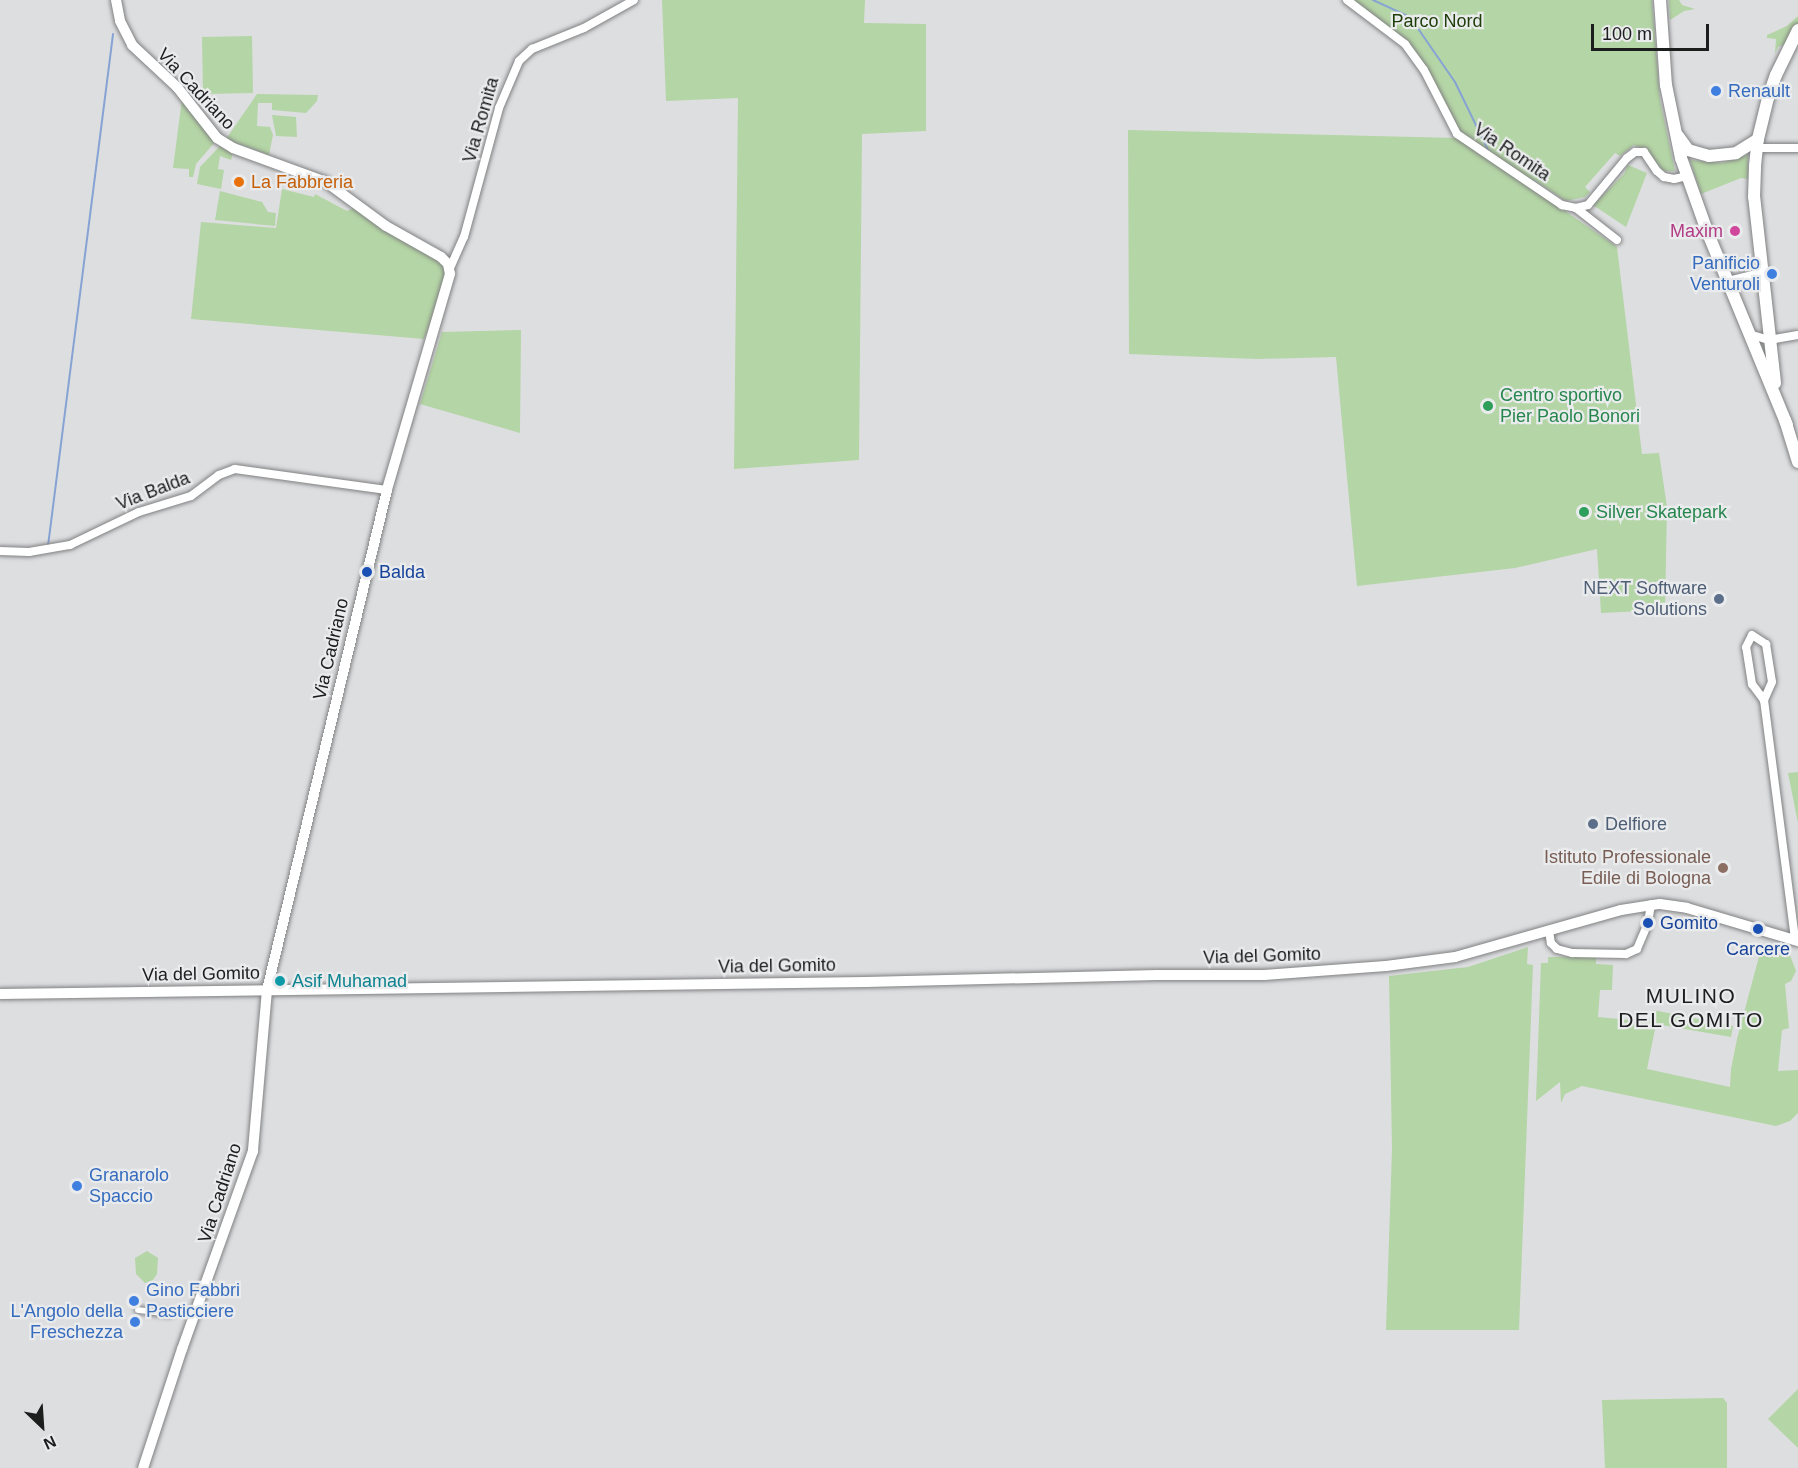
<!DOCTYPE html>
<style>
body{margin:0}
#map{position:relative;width:1798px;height:1468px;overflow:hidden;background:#dddee0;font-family:Helvetica,sans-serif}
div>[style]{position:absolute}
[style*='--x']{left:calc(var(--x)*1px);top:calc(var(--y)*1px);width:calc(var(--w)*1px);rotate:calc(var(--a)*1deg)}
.green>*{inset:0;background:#b4d5a5}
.stream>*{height:2px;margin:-1px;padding:0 1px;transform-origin:1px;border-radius:1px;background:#86a3d4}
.roads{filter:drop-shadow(0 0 2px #808182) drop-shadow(0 0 2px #808182)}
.pedestrian>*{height:6px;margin:-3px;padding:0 3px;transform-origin:3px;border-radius:3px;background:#fff}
.minor>*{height:8px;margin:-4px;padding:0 4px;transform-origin:4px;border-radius:4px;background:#fff}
.tertiary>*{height:10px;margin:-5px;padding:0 5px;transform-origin:5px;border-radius:5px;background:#fff}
.primary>*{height:12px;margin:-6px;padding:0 6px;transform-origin:6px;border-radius:6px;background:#fff}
.dots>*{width:16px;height:16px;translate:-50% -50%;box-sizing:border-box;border:3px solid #eaebed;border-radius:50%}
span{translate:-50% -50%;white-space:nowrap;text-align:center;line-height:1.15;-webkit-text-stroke:4.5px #eaebed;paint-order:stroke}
.park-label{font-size:18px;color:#1d3e08}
.street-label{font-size:18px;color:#1c1d1d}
.shop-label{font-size:18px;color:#366cbe}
.left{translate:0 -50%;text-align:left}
.right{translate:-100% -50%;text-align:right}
.food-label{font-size:18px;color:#c56008}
.hotel-label{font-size:18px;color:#b23c85}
.leisure-label{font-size:18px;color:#27864d}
.transit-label{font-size:18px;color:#164399}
.service-label{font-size:18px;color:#4e5e75}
.education-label{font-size:18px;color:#785e54}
.culture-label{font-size:18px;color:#0d838f}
.quarter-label{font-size:21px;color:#1c1d1d;letter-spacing:1.5px}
.north{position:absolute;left:12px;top:1396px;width:60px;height:60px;-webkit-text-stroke:4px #eaebed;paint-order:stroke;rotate:155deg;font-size:16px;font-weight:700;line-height:24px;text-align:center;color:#1c1d1d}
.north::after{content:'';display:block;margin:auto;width:21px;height:27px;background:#1c1d1d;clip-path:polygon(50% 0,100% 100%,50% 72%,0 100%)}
.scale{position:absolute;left:1591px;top:24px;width:118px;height:27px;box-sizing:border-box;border:3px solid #1c1d1d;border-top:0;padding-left:8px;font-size:18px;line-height:21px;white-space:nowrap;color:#1c1d1d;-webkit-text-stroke:4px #eaebed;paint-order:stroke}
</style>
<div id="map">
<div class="green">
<div style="clip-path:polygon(662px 0,865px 0,864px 23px,926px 24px,926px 131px,862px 134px,859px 460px,734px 469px,738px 98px,666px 101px)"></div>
<div style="clip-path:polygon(1347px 0,1652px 0,1660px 100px,1675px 171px,1661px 171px,1648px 151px,1634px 145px,1620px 156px,1615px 153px,1585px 187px,1590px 192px,1585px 197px,1566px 201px,1534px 180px,1533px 182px,1493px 161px,1617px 247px,1642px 454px,1659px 453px,1667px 507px,1665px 610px,1601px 613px,1597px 549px,1515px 568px,1357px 586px,1336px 357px,1257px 359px,1129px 354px,1128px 130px,1457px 138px,1415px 56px)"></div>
<div style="clip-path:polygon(1669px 0,1679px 0,1682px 5px,1695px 9px,1684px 11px,1670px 20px)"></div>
<div style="clip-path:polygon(1798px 16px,1798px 26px,1787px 43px,1778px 47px,1775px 54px,1776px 39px,1767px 38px,1767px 35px,1787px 26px)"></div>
<div style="clip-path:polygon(252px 36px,253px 93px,203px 94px,202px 37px)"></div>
<div style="clip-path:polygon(257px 94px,318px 95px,317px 101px,306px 113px,272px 110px,272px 103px,258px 103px,257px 126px,270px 127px,273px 135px,269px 155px,226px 139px)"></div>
<div style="clip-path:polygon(182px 99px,215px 142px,196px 164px,193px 177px,189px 177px,189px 169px,173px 168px)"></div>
<div style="clip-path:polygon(272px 115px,296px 117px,297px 137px,276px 136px)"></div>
<div style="clip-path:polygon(220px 146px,233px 153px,231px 160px,220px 156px,218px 169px,224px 170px,221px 189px,197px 184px,200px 167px)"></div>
<div style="clip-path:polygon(1748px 155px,1748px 179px,1741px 178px,1701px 194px,1690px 160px,1722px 163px)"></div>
<div style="clip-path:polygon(1628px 165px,1647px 173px,1626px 227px,1593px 205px,1624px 174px)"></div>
<div style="clip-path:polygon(282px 189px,314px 197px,315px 194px,347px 211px,356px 207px,446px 254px,446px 282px,424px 339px,191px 319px,201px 222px,276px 228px)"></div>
<div style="clip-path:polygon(220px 191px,262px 202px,268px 212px,276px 213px,275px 226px,215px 220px)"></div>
<div style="clip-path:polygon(521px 330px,520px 433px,420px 404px,442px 332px)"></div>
<div style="clip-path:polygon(1798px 772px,1798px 823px,1788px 773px)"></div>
<div style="clip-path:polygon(1772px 943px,1787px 947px,1796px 971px,1791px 981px,1785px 984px,1789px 1028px,1782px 1030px,1778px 1071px,1798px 1070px,1798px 1113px,1790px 1121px,1776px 1126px,1582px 1086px,1565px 1094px,1561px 1103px,1560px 1082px,1536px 1101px,1541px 963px,1548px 963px,1548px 957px,1596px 957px,1596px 964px,1613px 965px,1612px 990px,1600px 990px,1598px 1017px,1649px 1022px,1653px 1010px,1733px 1026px,1731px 1037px,1656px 1024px,1647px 1069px,1730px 1087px,1731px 1069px,1737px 1039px,1761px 949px)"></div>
<div style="clip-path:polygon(1528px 947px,1527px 964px,1533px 965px,1519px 1330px,1386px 1330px,1392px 1149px,1389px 976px,1468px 967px)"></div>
<div style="clip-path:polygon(147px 1251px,158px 1258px,157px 1274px,153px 1280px,145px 1283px,136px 1274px,135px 1258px)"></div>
<div style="clip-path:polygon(1798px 1389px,1798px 1448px,1768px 1419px)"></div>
<div style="clip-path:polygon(1723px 1398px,1727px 1403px,1727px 1468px,1605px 1468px,1602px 1400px)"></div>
</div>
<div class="stream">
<div style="--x:1373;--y:0;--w:41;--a:24.7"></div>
<div style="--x:1410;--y:17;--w:79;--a:55.3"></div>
<div style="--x:1455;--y:82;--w:76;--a:64.1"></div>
<div style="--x:48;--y:546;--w:516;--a:-82.76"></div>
</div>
<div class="roads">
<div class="pedestrian">
<div style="--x:138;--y:1310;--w:32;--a:7"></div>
</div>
<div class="minor">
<div style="--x:1347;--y:0;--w:73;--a:37.2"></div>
<div style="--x:1405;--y:44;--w:32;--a:54"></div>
<div style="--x:1424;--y:70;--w:72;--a:62.7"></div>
<div style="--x:1457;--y:134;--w:127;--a:34.1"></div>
<div style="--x:1562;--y:205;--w:14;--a:12"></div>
<div style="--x:1576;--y:208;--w:12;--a:-14"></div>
<div style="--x:1588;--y:205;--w:61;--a:-50.3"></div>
<div style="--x:1627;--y:158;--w:10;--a:-37"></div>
<div style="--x:1635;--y:152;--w:9;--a:0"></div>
<div style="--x:1644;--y:152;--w:23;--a:56"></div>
<div style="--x:1657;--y:171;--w:9;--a:41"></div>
<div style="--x:1664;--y:177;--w:10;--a:11"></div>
<div style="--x:1674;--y:179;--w:13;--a:-13"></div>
<div style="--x:1756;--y:148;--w:42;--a:0"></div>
<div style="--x:1576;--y:208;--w:52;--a:38"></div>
<div style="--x:450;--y:268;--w:34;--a:-66"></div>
<div style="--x:464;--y:237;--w:134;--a:-74.8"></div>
<div style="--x:499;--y:108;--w:51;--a:-66.9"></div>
<div style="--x:519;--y:61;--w:18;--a:-43"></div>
<div style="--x:532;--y:49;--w:56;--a:-22"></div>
<div style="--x:584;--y:28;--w:57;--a:-29.2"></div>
<div style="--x:1728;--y:281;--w:34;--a:-14"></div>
<div style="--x:1749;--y:334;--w:21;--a:17"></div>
<div style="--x:1769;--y:340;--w:29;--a:-10"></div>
<div style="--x:0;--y:551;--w:29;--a:2"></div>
<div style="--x:29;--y:552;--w:42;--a:-9.7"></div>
<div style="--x:70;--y:545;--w:76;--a:-25.6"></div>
<div style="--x:139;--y:512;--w:54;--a:-17.1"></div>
<div style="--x:191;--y:496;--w:35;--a:-37"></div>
<div style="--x:219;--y:475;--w:17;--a:-21"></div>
<div style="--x:235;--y:469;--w:153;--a:7.9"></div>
<div style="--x:1764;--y:700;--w:20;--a:-127"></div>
<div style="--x:1752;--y:684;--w:37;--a:-99"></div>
<div style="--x:1746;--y:647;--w:13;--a:-63"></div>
<div style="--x:1752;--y:635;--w:17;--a:33"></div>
<div style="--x:1766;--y:644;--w:38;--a:81"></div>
<div style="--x:1772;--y:682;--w:20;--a:114"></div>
<div style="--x:1764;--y:700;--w:242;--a:82.6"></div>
<div style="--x:1549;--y:931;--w:12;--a:81"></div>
<div style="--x:1551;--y:943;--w:8;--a:45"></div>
<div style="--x:1557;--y:949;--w:16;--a:15"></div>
<div style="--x:1572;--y:953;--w:54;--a:1.1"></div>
<div style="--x:1626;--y:954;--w:12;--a:-24"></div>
<div style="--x:1637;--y:949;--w:28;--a:-67"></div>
<div style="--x:1648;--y:923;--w:19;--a:-81"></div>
</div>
<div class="tertiary">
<div style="--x:116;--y:0;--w:21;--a:79"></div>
<div style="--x:120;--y:21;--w:27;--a:63"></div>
<div style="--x:132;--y:45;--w:62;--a:43"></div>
<div style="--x:177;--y:87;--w:65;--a:51.9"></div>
<div style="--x:217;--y:138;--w:19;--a:32"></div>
<div style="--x:233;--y:148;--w:99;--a:20.1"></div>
<div style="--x:326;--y:182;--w:74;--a:36.3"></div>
<div style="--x:386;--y:226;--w:63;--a:29.4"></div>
<div style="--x:441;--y:257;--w:10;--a:45"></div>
<div style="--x:448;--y:264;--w:10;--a:79"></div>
<div style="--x:450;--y:274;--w:225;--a:106.3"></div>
<div style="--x:387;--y:490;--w:514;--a:103.5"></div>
<div style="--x:267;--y:990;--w:162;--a:95"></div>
<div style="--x:253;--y:1151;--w:210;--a:109.7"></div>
<div style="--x:182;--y:1349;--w:125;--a:108.1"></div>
<div style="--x:0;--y:994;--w:866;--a:-0.79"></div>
<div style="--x:866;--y:982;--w:291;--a:-1.4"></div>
<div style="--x:1157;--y:975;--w:107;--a:0"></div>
<div style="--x:1264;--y:975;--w:122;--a:-4.2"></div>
<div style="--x:1386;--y:966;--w:70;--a:-7.4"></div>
<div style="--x:1455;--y:957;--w:173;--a:-15.8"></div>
<div style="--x:1621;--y:910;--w:39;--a:-9"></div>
<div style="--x:1660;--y:904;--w:27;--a:8"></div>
<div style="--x:1687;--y:908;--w:116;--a:16.6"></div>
</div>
<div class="primary">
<div style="--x:1660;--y:0;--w:85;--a:86"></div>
<div style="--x:1666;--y:85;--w:75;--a:78.4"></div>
<div style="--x:1681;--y:158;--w:77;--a:70.4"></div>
<div style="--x:1707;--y:231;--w:210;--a:67.6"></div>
<div style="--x:1678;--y:136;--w:17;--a:54"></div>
<div style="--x:1688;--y:150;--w:22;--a:16"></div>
<div style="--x:1709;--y:156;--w:27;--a:-6"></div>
<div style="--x:1736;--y:153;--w:26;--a:-32"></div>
<div style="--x:1775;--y:383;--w:187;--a:-96.4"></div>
<div style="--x:1754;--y:197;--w:31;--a:-88"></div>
<div style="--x:1755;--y:166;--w:27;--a:-84"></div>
<div style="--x:1758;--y:139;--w:42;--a:-76.3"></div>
<div style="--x:1768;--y:98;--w:24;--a:-71"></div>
<div style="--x:1776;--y:75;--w:50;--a:-63.9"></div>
<div style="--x:1785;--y:420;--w:44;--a:72.8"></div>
</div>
</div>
<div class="dots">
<div style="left:1716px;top:91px;background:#3f7fe0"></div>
<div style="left:239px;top:182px;background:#e8710a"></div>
<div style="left:1735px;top:231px;background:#d1479c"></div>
<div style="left:1772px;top:274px;background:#3f7fe0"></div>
<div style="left:1488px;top:406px;background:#2e9e5b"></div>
<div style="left:1584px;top:512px;background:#2e9e5b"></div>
<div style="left:367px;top:572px;background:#1a4fb4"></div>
<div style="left:1719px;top:599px;background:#5c6f8a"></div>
<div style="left:1593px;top:824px;background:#5c6f8a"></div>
<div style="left:1723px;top:868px;background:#8d6e63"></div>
<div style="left:1648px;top:923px;background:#1a4fb4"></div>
<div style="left:1758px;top:929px;background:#1a4fb4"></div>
<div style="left:280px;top:981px;background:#0f9aa8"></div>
<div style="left:77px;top:1186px;background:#3f7fe0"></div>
<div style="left:134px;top:1301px;background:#3f7fe0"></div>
<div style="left:135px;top:1322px;background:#3f7fe0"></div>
</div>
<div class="park-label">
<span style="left:1437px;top:21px">Parco Nord</span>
</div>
<div class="street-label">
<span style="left:196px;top:89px;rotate:47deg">Via Cadriano</span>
<span style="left:481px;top:120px;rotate:-74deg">Via Romita</span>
<span style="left:1512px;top:152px;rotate:34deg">Via Romita</span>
<span style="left:153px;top:491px;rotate:-21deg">Via Balda</span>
<span style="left:331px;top:649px;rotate:-77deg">Via Cadriano</span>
<span style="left:1262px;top:956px;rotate:-2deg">Via del Gomito</span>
<span style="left:777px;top:966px;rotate:-1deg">Via del Gomito</span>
<span style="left:201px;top:974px;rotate:-1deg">Via del Gomito</span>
<span style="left:220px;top:1193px;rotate:-72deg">Via Cadriano</span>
</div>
<div class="shop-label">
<span class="left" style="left:1728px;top:91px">Renault</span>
<span class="right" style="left:1760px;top:274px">Panificio<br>Venturoli</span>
<span class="left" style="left:89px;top:1186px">Granarolo<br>Spaccio</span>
<span class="left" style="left:146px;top:1301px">Gino Fabbri<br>Pasticciere</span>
<span class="right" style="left:123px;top:1322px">L'Angolo della<br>Freschezza</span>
</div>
<div class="food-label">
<span class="left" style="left:251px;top:182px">La Fabbreria</span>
</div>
<div class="hotel-label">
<span class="right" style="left:1723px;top:231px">Maxim</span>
</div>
<div class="leisure-label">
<span class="left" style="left:1500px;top:406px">Centro sportivo<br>Pier Paolo Bonori</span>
<span class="left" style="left:1596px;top:512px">Silver Skatepark</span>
</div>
<div class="transit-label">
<span class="left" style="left:379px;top:572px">Balda</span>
<span class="left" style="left:1660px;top:923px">Gomito</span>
<span style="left:1758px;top:949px">Carcere</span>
</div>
<div class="service-label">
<span class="right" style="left:1707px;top:599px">NEXT Software<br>Solutions</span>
<span class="left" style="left:1605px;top:824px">Delfiore</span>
</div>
<div class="education-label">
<span class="right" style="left:1711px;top:868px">Istituto Professionale<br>Edile di Bologna</span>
</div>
<div class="culture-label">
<span class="left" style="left:292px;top:981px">Asif Muhamad</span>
</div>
<div class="quarter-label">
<span style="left:1691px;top:1008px">MULINO<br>DEL GOMITO</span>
</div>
<div class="north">N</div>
<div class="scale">100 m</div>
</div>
